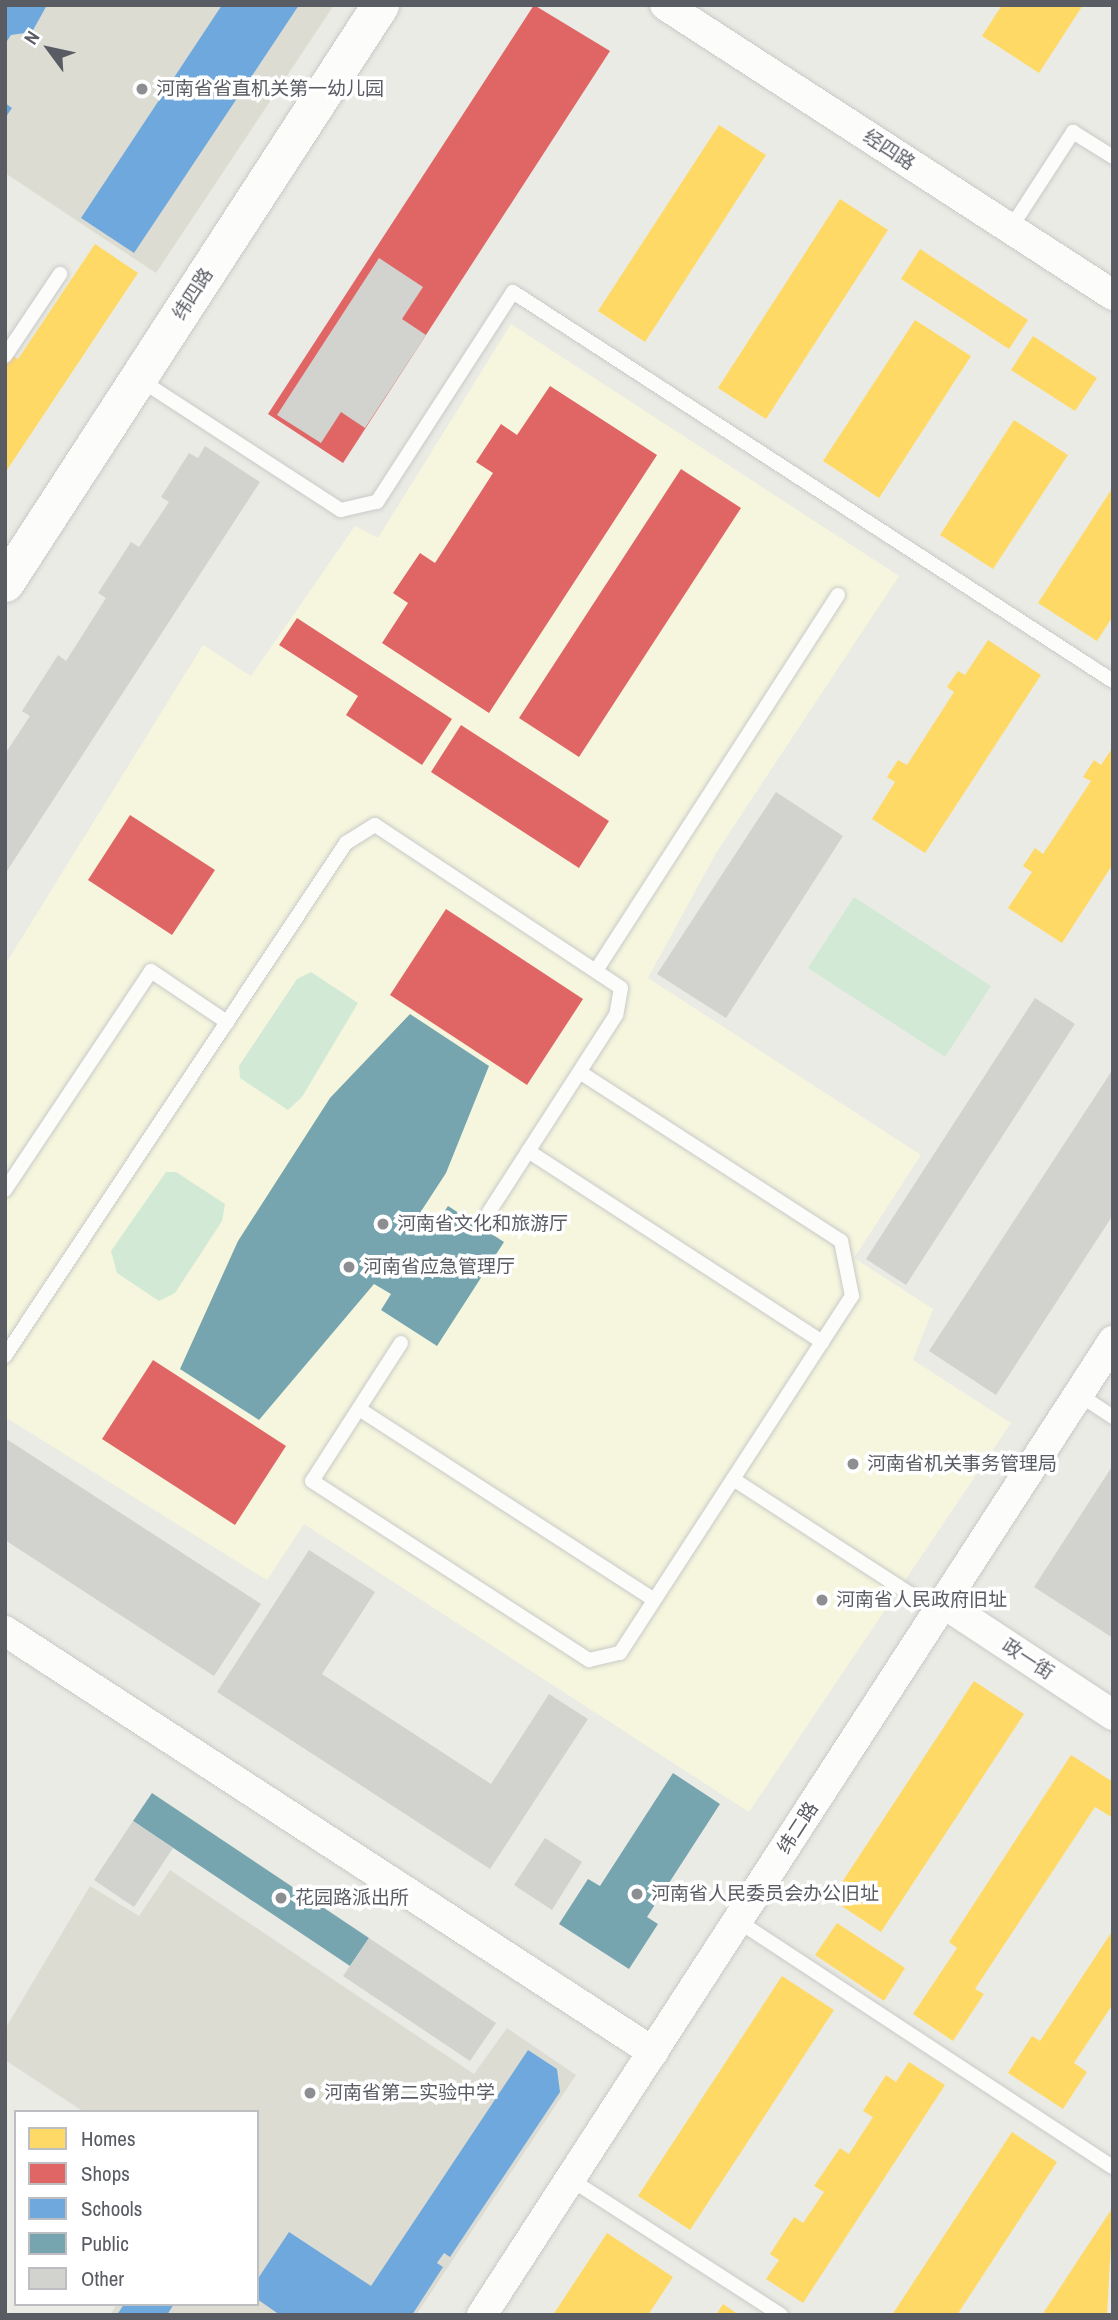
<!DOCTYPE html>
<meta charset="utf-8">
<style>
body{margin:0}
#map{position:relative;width:1118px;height:2320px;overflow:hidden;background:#ebebe5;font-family:"Archivo Narrow","Noto Sans SC",sans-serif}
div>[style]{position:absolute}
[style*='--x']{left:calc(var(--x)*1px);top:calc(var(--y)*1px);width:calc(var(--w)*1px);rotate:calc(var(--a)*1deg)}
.commercial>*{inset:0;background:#f5f6dd}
.education>*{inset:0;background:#dcdcd3}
.green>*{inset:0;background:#d1e9d5}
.homes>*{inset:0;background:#ffd966}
.shops>*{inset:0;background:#e06666}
.schools>*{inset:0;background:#6fa8dc}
.public>*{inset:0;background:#76a5af}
.building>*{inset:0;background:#d2d2ce}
.roads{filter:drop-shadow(0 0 2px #c9c9c8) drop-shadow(0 0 2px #c9c9c8)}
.service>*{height:14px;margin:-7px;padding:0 7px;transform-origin:7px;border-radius:7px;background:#fcfcfb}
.minor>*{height:30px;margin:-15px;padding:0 15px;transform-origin:15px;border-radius:15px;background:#fcfcfb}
.tertiary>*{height:37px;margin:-18.5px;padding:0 18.5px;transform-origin:18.5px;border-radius:18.5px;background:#fcfcfb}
.dots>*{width:19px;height:19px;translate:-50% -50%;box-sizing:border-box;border:4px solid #fff;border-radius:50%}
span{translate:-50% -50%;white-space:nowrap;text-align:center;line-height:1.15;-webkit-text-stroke:7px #fff;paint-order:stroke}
.poi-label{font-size:19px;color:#5a5c64}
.left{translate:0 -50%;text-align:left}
.street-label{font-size:19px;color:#5a5c64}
.frame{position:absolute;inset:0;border:7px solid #5a5c64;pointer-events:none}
.legend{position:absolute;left:14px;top:2110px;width:245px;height:196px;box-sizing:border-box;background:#fff;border:2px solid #bdbec1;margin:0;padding:9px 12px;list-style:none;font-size:21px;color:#5a5c64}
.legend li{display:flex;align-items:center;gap:14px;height:35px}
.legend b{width:35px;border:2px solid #bdbec1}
.north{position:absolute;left:14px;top:14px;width:70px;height:70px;-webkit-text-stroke:5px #fff;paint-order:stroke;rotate:303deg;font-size:19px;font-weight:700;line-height:28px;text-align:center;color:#5a5c64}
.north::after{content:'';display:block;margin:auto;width:24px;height:32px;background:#5a5c64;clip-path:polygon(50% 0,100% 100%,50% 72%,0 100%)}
</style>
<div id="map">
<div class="commercial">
<div style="clip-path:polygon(511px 324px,899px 576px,716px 853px,648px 978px,921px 1155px,854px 1258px,933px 1309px,913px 1360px,1011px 1423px,749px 1812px,304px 1524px,267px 1580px,5px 1417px,5px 965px,203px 645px,251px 676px,355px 526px,378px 538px)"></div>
</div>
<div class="education">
<div style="clip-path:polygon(5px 5px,334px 5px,156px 273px,5px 173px)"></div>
<div style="clip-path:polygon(170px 1870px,474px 2074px,507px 2028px,576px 2075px,416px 2315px,110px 2315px,117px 2304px,257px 2304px,257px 2112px,84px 2112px,5px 2060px,5px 2029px,90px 1886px,139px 1916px)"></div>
</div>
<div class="green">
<div style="clip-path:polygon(854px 897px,991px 986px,945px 1057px,808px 968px)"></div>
<div style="clip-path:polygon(311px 972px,358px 1003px,302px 1097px,288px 1110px,240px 1078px,239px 1066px,297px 979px)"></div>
<div style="clip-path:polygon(166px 1172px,176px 1172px,225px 1204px,222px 1221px,175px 1293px,159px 1301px,117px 1273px,111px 1251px)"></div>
</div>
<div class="homes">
<div style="clip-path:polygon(1002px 5px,1083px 5px,1039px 73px,982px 36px)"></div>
<div style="clip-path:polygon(719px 125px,766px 155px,645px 342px,598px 311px)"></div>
<div style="clip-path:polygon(840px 199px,888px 230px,766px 419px,718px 388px)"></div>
<div style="clip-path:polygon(95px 244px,138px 273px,5px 473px,5px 362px,10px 354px,18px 359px)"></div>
<div style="clip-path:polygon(920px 249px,1028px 320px,1009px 349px,901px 279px)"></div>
<div style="clip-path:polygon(915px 320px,971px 356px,879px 498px,823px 461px)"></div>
<div style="clip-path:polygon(1033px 336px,1097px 378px,1075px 411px,1011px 370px)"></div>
<div style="clip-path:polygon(1014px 420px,1068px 455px,993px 569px,940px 535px)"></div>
<div style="clip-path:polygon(1113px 487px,1113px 616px,1097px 641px,1038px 603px)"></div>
<div style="clip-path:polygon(988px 640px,1041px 675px,925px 853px,872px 819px,895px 782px,887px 777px,898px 760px,907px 765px,954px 692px,947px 687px,958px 671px,965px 675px)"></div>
<div style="clip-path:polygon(1113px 747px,1113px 864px,1062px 943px,1008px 908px,1032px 872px,1023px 866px,1035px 848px,1043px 854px,1091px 781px,1083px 777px,1094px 760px,1101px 765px)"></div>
<div style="clip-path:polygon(974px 1681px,1024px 1714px,881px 1932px,831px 1899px)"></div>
<div style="clip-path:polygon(1071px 1755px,1113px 1782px,1113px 1818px,1095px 1807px,975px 1989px,984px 1994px,953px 2041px,913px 2014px,957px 1948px,949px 1942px)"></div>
<div style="clip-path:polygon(837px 1923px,905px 1968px,884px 2001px,815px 1955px)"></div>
<div style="clip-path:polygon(1113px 1930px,1113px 2004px,1074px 2063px,1087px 2072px,1063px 2109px,1008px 2073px,1032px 2036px,1040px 2041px)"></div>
<div style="clip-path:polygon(782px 1976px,834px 2010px,690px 2230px,638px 2196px)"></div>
<div style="clip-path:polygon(909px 2062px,945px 2085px,803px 2303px,766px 2279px,779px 2260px,770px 2254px,794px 2217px,803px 2223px,824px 2192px,814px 2186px,840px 2148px,849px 2154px,873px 2117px,863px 2111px,886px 2075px,896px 2082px)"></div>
<div style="clip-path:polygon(1012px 2132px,1057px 2162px,957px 2315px,892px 2315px)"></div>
<div style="clip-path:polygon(1113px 2207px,1107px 2315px,1042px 2315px)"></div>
<div style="clip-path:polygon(607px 2233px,673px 2277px,648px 2315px,553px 2315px)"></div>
<div style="clip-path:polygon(723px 2304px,739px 2315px,716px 2315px)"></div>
</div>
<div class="shops">
<div style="clip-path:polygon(534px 5px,610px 51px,343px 463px,268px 414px)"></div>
<div style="clip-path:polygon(550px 386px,657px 455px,489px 713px,382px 643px,408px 603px,393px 593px,420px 553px,435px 563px,493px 473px,476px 462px,501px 424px,517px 435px)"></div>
<div style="clip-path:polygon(681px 469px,741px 508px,579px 757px,519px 718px)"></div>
<div style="clip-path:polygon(297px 618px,452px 719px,422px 765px,346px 715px,358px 696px,279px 645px)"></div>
<div style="clip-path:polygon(461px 725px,609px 821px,579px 868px,431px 772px)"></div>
<div style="clip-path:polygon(130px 815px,215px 870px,172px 935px,88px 880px)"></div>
<div style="clip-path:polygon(446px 909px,583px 999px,527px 1085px,390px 995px)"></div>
<div style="clip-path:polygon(153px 1360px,286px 1446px,235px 1525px,102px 1439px)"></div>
</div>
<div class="schools">
<div style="clip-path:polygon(5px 5px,47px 5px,32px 32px,11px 35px,5px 44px)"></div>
<div style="clip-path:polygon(222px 5px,299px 5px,134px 253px,81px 218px)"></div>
<div style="clip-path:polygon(5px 103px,12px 108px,5px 118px)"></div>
<div style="clip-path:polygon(528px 2050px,557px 2069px,560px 2092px,450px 2257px,444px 2253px,437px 2263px,443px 2267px,412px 2315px,280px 2315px,257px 2299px,257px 2280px,289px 2232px,371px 2286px)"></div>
<div style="clip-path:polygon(124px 2304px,174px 2304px,167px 2315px,117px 2315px)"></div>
</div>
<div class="public">
<div style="clip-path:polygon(410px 1014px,489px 1066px,446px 1173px,418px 1216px,434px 1227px,448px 1206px,504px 1242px,437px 1346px,381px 1310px,391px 1294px,374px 1284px,259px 1420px,180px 1369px,238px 1241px,330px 1098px)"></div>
<div style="clip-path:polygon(673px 1773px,720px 1804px,647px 1917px,658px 1924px,629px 1969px,559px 1924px,588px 1879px,600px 1886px)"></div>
<div style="clip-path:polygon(152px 1793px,369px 1938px,350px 1966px,133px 1821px)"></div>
</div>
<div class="building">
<div style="clip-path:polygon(379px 258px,423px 287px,402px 319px,426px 335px,365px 428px,341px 412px,321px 443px,277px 415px)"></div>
<div style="clip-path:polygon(205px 446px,260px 482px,5px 874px,5px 754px,30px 716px,22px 711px,58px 655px,66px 661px,106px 598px,98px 593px,131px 542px,139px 547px,169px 502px,161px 497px,189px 453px,198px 458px)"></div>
<div style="clip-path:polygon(776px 792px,843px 836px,726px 1018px,657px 974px)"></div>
<div style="clip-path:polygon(1035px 998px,1075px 1024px,906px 1285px,866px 1259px)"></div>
<div style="clip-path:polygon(1113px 1069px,1113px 1215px,996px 1395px,929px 1351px)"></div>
<div style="clip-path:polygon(5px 1438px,261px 1604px,214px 1676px,5px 1540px)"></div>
<div style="clip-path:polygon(1113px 1465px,1113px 1638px,1034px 1587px)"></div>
<div style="clip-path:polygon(309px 1550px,375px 1592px,322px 1674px,491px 1784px,549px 1694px,588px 1719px,490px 1869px,217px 1692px)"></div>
<div style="clip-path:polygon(133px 1821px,173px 1848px,134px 1907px,94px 1880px)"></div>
<div style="clip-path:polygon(545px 1838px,582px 1862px,552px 1910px,514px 1885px)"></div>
<div style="clip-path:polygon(369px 1938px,496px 2023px,470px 2061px,343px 1976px)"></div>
</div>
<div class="roads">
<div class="service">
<div style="--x:1010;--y:229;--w:116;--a:-57"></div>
<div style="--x:1073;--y:132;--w:47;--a:32"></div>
<div style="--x:5;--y:356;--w:99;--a:-56.1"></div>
<div style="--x:139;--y:379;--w:241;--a:33"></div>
<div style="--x:341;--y:510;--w:37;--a:-13"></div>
<div style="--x:377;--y:502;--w:250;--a:-57.1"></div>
<div style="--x:513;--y:292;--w:715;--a:32.96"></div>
<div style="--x:597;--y:969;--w:445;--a:-57.2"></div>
<div style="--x:528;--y:1151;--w:351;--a:33"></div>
<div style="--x:5;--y:1190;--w:263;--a:-56.3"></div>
<div style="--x:151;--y:971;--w:92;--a:33.9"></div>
<div style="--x:401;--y:1343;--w:164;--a:122.8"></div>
<div style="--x:312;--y:1481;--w:330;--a:32.9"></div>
<div style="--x:589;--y:1660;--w:32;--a:-13"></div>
<div style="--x:620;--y:1653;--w:426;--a:-57"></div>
<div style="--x:852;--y:1296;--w:56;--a:-101.3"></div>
<div style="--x:841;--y:1241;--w:311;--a:-147.1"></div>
<div style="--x:5;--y:1356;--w:616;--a:-56.39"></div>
<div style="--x:346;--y:843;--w:34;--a:-32"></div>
<div style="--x:375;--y:825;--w:295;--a:33.5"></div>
<div style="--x:621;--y:988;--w:27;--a:100"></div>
<div style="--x:616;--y:1015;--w:234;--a:122.8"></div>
<div style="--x:1078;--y:1394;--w:42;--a:33.3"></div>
<div style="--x:359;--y:1409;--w:351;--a:32.9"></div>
<div style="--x:733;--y:1479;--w:244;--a:33"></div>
<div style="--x:738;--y:1921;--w:448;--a:33.3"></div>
<div style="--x:570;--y:2179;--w:251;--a:32.8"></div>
</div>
<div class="minor">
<div style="--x:665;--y:5;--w:534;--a:32.92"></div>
<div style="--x:943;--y:1603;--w:204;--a:33.4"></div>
<div style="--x:5;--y:1631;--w:773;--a:33.01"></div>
<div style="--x:482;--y:2315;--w:1161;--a:-57.06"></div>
</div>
<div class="tertiary">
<div style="--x:5;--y:583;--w:689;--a:-57.02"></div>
</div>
</div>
<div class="dots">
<div style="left:142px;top:89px;background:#8d8e91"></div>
<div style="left:383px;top:1224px;background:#8d8e91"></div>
<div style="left:349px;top:1267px;background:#8d8e91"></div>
<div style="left:853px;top:1464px;background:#8d8e91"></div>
<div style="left:822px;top:1600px;background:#8d8e91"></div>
<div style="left:637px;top:1894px;background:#8d8e91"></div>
<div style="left:281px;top:1898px;background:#8d8e91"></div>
<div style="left:310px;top:2093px;background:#8d8e91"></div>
</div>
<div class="poi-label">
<span class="left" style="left:156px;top:89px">河南省省直机关第一幼儿园</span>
<span class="left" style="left:397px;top:1224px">河南省文化和旅游厅</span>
<span class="left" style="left:363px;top:1267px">河南省应急管理厅</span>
<span class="left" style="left:867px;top:1464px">河南省机关事务管理局</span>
<span class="left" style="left:836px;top:1600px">河南省人民政府旧址</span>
<span class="left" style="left:651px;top:1894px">河南省人民委员会办公旧址</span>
<span class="left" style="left:295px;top:1898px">花园路派出所</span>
<span class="left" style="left:324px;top:2093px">河南省第二实验中学</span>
</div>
<div class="street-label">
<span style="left:889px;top:150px;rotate:33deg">经四路</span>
<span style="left:193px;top:294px;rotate:-57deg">纬四路</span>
<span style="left:1028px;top:1659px;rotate:33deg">政一街</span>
<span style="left:798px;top:1828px;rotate:-57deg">纬二路</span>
</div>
<div class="frame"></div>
<ul class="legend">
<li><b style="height:19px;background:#ffd966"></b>Homes</li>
<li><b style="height:19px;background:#e06666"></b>Shops</li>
<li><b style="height:19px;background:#6fa8dc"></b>Schools</li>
<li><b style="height:19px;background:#76a5af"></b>Public</li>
<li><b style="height:19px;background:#d2d2ce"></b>Other</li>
</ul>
<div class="north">N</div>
</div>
